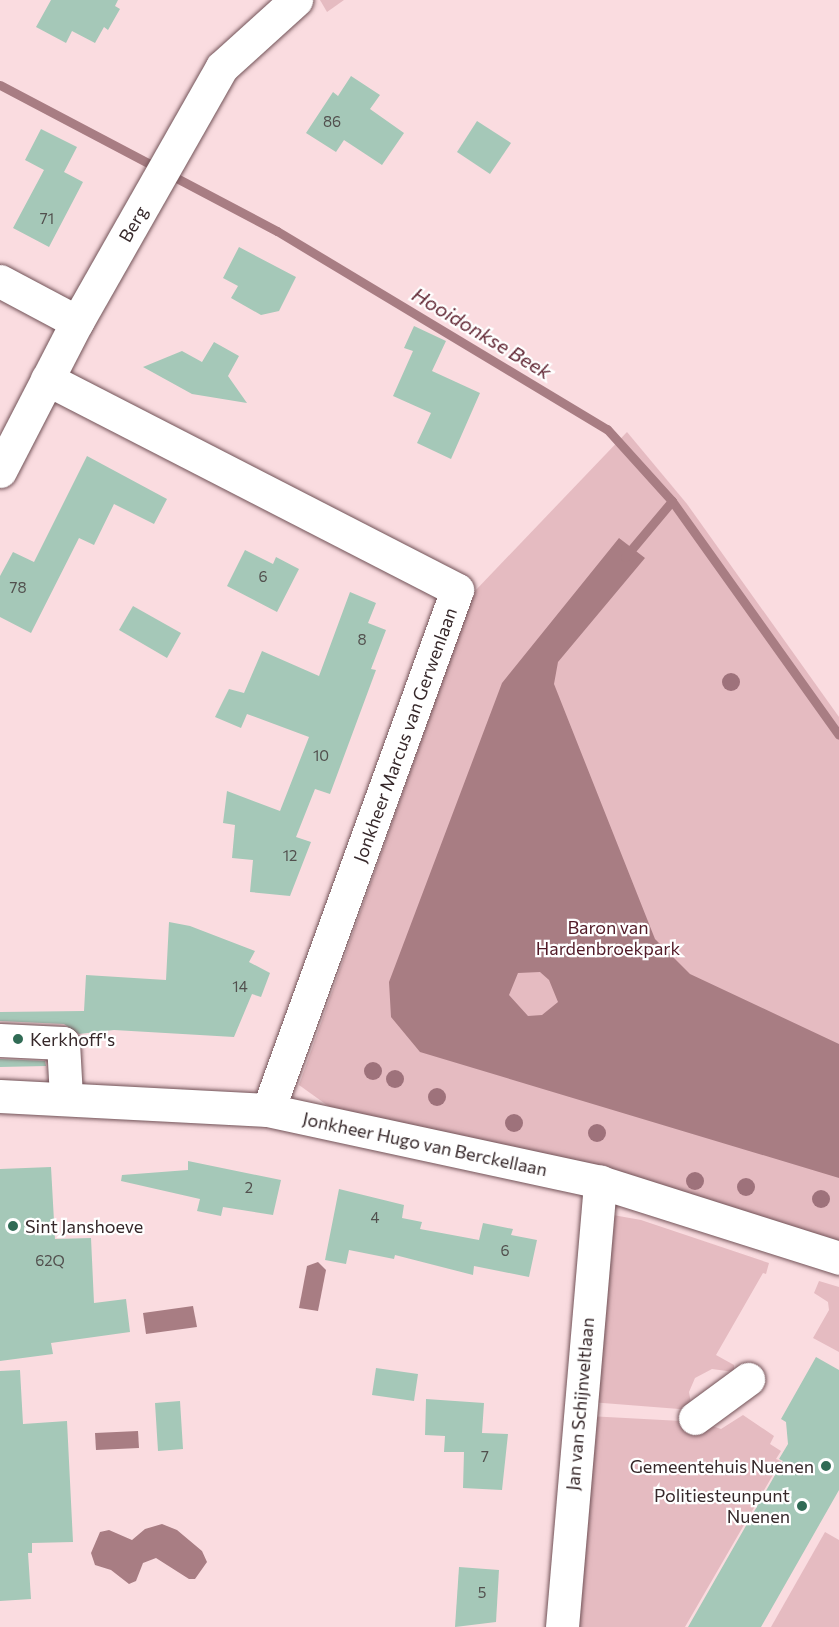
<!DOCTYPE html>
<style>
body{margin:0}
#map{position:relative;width:839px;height:1627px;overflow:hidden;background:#fadce0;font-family:Commissioner,sans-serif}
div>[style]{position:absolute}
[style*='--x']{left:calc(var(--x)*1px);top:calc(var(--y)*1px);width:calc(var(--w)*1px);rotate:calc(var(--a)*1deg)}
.green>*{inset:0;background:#e5bbc1}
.water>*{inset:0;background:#a87d83}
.stream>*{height:9px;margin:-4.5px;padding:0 4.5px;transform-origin:4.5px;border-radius:4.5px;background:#a87d83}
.building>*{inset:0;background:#a5c8b8}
.roads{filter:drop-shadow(0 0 2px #715257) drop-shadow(0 0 2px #715257)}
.minor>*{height:33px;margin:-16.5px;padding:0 16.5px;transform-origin:16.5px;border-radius:16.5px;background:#fff}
.trees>*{width:18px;height:18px;margin:-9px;border-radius:50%;background:#9e727b}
.dots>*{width:16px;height:16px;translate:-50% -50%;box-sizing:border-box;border:3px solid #fff;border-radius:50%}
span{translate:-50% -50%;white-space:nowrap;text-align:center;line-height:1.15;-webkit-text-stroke:4.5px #fff;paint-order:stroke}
.number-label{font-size:15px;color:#52504e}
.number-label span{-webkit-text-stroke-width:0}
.street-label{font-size:18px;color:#36282a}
.park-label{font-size:18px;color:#521b28}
.poi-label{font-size:18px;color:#36282a}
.left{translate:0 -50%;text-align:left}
.right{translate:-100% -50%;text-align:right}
.water-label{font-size:20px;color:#612734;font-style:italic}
</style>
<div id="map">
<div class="green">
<div style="clip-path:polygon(320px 0,344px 0,327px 12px)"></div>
<div style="clip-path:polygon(627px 432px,687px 504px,839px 717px,839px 1257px,331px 1108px,299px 1085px,474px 592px)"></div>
<div style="clip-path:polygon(613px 1215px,641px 1220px,769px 1263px,766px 1274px,763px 1273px,716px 1355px,734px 1365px,734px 1372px,712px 1369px,695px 1378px,689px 1392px,692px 1410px,590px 1402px)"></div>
<div style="clip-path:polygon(819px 1281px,839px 1287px,839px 1352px,813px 1338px,829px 1310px,828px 1302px,814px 1293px)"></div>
<div style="clip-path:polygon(743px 1415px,774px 1436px,770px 1444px,781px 1451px,776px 1459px,781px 1461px,685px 1627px,573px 1627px,588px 1416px,700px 1422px,721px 1429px)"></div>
<div style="clip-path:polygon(825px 1532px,839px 1540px,839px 1627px,771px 1627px)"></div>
</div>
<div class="water">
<div style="clip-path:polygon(evenodd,619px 538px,645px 558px,558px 662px,554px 684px,655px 939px,690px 974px,839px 1044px,839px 1178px,420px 1052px,391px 1017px,389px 982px,502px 683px,619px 538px,540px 972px,549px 980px,558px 1002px,542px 1015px,528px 1016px,509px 995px,518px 973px,540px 972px)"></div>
<div style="clip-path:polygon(318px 1262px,326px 1270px,318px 1311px,299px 1308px,307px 1266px)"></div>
<div style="clip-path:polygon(193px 1306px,197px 1327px,146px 1334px,143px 1313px)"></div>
<div style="clip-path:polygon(138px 1431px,139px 1448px,96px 1450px,95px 1433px)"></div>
<div style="clip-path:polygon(162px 1524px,177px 1530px,202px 1551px,207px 1562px,195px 1579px,189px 1579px,156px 1558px,143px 1563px,136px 1581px,129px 1584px,111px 1570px,95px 1565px,91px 1553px,100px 1532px,109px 1530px,132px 1540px,145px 1529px)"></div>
</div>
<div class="stream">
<div style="--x:0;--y:85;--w:313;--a:27.8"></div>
<div style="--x:277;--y:231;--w:385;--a:31"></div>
<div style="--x:607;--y:429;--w:97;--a:47.9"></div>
<div style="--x:672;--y:501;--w:287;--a:54.5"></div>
<div style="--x:625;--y:557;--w:73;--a:-50"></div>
</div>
<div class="building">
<div style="clip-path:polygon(51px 0,118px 0,115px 6px,120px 9px,108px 30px,104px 27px,95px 43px,72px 31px,66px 43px,36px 27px)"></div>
<div style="clip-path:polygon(351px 76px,380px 95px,370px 109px,404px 133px,382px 165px,344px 140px,336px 152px,306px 133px,333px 92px,338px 96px)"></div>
<div style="clip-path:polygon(477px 121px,511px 143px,490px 174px,457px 152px)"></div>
<div style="clip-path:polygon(41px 129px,77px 147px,64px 172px,83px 182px,49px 247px,13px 228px,44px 170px,25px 160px)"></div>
<div style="clip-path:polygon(239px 247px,296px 277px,279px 311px,261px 315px,231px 298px,238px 286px,223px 278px)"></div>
<div style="clip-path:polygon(414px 326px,446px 341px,432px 371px,480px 393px,451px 459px,417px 443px,431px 413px,393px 396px,413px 351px,404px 348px)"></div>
<div style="clip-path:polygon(214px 342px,239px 356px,228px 376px,247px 403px,192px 394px,143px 367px,182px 351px,202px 362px)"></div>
<div style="clip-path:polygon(87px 456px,167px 499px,154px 524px,114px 504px,94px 545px,79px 538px,31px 633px,0 617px,0 576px,13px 552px,34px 562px)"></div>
<div style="clip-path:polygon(245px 550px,273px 564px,276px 557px,299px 569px,277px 612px,227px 586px)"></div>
<div style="clip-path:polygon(350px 592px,376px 603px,368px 623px,386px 630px,371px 669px,376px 670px,330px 794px,315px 789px,296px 837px,311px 842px,290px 896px,250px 892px,253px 860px,232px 858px,235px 825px,223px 823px,227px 791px,280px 811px,309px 737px,247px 714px,241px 728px,215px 717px,229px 689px,244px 693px,262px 651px,319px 676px)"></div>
<div style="clip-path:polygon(133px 606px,181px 633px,167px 658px,119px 630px)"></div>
<div style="clip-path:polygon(169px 922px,190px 926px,255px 951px,249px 962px,270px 973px,261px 997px,252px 994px,234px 1037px,114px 1030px,79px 1034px,64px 1024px,0 1021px,0 1012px,84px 1011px,86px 975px,166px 980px)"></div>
<div style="clip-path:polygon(0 1059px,45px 1061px,46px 1066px,0 1067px)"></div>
<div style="clip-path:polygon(188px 1161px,281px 1180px,273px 1215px,223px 1207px,221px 1216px,197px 1211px,200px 1199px,121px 1181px,122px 1175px,188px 1170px)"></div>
<div style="clip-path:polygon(51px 1167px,55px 1239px,91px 1238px,94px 1303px,126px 1299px,130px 1332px,51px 1343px,53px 1354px,0 1361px,0 1169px)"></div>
<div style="clip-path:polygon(339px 1189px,404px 1205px,402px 1218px,422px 1222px,420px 1229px,479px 1240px,483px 1223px,513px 1229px,511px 1235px,537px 1240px,529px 1277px,474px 1266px,473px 1275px,395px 1255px,394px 1259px,349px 1250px,346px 1264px,325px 1260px)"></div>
<div style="clip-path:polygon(816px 1357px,839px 1370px,839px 1490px,761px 1627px,688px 1627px,783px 1461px,779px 1459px,788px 1444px,786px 1422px,781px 1419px)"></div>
<div style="clip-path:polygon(376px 1368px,418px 1374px,414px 1401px,372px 1395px)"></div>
<div style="clip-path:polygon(20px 1370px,23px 1424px,67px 1421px,73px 1542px,32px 1543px,32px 1553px,28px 1553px,31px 1599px,0 1601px,0 1371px)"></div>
<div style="clip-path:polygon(426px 1399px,484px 1403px,482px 1433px,508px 1434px,502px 1490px,463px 1488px,464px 1452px,444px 1452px,445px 1436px,425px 1435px)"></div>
<div style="clip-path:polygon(180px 1401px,183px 1449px,158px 1451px,155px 1403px)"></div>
<div style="clip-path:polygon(459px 1567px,499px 1570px,496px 1622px,455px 1627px)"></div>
</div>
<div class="roads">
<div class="minor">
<div style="--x:0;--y:281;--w:87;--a:28"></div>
<div style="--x:47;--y:379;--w:461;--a:27.2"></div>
<div style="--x:457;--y:590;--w:553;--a:109.97"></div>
<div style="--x:0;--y:471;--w:168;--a:-62.7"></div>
<div style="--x:77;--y:322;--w:293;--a:-60.4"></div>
<div style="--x:222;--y:67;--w:100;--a:-42.2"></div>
<div style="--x:0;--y:1040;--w:63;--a:2.7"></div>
<div style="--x:63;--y:1043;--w:53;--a:86.8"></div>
<div style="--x:0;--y:1096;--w:268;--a:3"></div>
<div style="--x:268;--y:1110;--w:340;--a:12.2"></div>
<div style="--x:600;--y:1182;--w:251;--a:17.6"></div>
<div style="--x:695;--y:1418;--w:66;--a:-36.3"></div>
<div style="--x:562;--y:1627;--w:447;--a:-85.1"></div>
</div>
</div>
<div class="trees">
<div style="left:731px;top:682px"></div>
<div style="left:373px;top:1071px"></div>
<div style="left:395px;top:1079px"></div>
<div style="left:437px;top:1097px"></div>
<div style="left:514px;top:1123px"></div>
<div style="left:597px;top:1133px"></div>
<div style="left:695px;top:1181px"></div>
<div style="left:746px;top:1187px"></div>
<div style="left:821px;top:1199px"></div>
</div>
<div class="dots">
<div style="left:18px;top:1039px;background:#306b55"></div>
<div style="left:13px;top:1226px;background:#306b55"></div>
<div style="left:826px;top:1466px;background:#306b55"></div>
<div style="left:802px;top:1506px;background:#306b55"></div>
</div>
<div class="number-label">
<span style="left:332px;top:122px">86</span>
<span style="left:47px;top:219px">71</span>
<span style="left:263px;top:577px">6</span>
<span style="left:18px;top:588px">78</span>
<span style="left:362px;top:640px">8</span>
<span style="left:321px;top:756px">10</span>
<span style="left:290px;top:856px">12</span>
<span style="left:240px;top:987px">14</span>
<span style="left:249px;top:1188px">2</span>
<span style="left:375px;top:1218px">4</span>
<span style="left:505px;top:1251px">6</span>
<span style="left:50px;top:1261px">62Q</span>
<span style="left:485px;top:1457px">7</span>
<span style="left:482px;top:1593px">5</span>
</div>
<div class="street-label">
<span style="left:133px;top:224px;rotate:-60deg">Berg</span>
<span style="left:405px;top:735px;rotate:-70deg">Jonkheer Marcus van Gerwenlaan</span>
<span style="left:425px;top:1144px;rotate:12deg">Jonkheer Hugo van Berckellaan</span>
<span style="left:580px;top:1404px;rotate:-85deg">Jan van Schijnveltlaan</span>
</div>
<div class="park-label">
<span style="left:608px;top:938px">Baron van<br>Hardenbroekpark</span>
</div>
<div class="poi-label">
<span class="left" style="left:30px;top:1039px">Kerkhoff's</span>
<span class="left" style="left:25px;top:1226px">Sint Janshoeve</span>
<span class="right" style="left:814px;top:1466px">Gemeentehuis Nuenen</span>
<span class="right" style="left:790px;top:1506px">Politiesteunpunt<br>Nuenen</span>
</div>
<div class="water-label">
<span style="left:482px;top:333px;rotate:31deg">Hooidonkse Beek</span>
</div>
</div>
